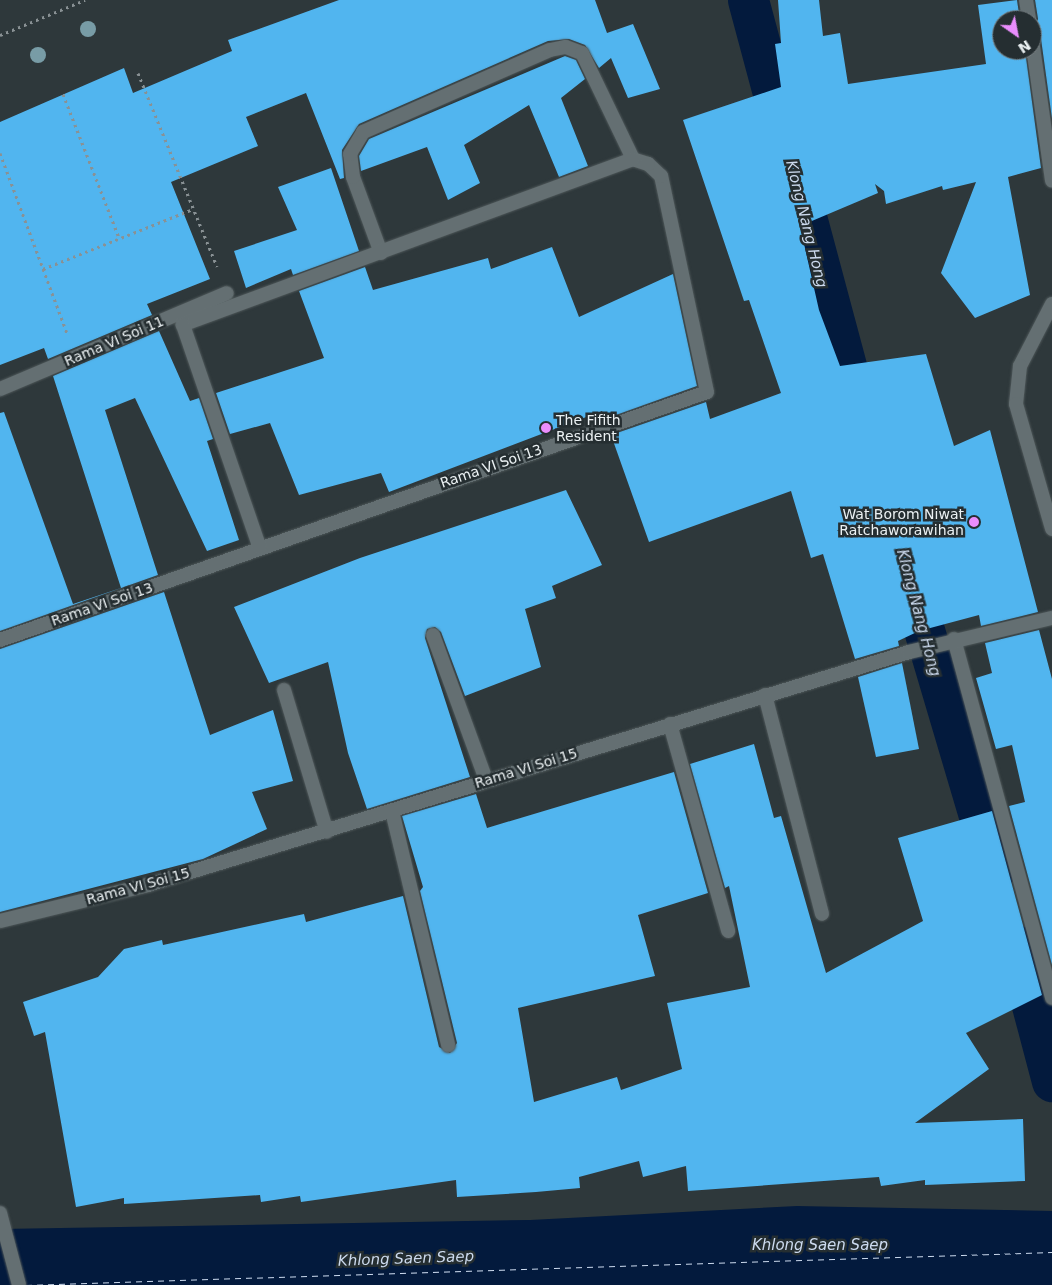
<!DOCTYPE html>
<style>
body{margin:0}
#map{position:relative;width:1052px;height:1285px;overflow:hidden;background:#2e383b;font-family:"DejaVu Sans",sans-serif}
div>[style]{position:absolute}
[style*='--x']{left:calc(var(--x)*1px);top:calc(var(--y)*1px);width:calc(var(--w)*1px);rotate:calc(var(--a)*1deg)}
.water>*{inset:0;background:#031a3d}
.canal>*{height:41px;margin:-20.5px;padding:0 20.5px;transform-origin:20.5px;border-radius:20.5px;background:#031a3d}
.ferry>*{height:1px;margin-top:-0.5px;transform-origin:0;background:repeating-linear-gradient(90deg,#ccdaee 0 6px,transparent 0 11px)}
.building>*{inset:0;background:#51b5ef}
.path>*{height:3px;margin-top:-1.5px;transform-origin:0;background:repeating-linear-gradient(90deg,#899194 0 2.5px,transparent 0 6.5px)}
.roads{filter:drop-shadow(0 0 1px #4d5658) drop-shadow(0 0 1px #4d5658)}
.service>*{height:14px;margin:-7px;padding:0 7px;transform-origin:7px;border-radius:7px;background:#646f72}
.minor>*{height:14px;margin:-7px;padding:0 7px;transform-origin:7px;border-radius:7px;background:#646f72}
.secondary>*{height:14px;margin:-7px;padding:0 7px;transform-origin:7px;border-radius:7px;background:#646f72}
.trees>*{width:16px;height:16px;margin:-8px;border-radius:50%;background:#789ca6}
.dots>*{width:14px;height:14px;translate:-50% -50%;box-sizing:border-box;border:2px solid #252e31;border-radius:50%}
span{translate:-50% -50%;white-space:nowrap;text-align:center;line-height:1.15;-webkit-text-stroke:5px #252e31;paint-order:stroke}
.street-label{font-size:14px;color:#ebf1f3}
.poi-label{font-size:14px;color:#ebf1f3}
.left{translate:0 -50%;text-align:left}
.right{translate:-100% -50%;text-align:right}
.water-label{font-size:15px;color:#ccdaee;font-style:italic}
.north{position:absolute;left:992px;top:10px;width:50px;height:50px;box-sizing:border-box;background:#252e31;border:1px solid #747c7f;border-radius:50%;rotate:147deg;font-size:14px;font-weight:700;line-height:20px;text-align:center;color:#ebf1f3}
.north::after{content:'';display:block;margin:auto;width:18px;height:22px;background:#ea8dfd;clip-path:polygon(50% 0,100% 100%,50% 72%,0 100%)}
</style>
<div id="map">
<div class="water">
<div style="clip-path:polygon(797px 1206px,1052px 1211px,1052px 1285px,0 1285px,0 1229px,530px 1220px)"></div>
</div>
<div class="canal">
<div style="--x:748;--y:0;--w:433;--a:75"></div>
<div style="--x:908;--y:576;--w:306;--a:73.5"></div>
<div style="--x:1016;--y:945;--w:141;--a:75.2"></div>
</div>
<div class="ferry">
<div style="--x:26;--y:1285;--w:1027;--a:-1.84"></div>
</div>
<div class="building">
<div style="clip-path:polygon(339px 0,595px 0,607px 33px,633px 24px,660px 89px,628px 98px,611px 58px,599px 68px,585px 45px,569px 39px,548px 41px,359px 124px,342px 150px,344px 178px,340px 179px,306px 93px,246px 117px,258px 146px,171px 182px,210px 279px,147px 304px,152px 315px,48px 359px,44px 348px,0 365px,0 122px,124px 68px,133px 93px,232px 51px,228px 40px)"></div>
<div style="clip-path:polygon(778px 0,819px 0,823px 36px,840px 33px,848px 84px,986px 64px,978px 5px,1017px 0,1020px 20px,1002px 20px,1002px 50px,1025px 50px,1041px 168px,1008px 177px,1030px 295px,975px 318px,941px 273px,976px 182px,943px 190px,942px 186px,886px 204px,884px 191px,875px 184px,878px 193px,800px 226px,819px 310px,840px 366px,926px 354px,954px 446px,990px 430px,1038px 612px,981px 626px,979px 615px,919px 631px,898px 641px,899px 646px,855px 659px,823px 554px,811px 558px,791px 491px,649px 542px,611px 435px,706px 402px,710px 419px,781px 393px,749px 300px,744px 301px,683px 120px,781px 87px,775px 44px,781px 43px)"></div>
<div style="clip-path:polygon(1035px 0,1052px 0,1052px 119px,1041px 39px,1032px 31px,1038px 19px)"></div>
<div style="clip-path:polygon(565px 56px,576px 60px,585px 79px,561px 98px,588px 166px,559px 177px,529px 105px,464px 145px,480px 183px,448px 200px,427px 147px,361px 171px,359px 156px,369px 139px)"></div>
<div style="clip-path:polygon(331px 168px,359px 251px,293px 275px,291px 269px,246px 288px,234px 251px,297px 230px,278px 187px)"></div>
<div style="clip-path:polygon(552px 247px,579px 317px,673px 274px,697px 386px,605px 419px,602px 411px,389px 492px,381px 473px,299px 495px,270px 423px,230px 434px,216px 393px,324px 358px,299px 291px,365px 267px,373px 290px,488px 258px,491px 269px)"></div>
<div style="clip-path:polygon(159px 331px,190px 401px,199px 398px,213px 439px,207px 441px,239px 540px,207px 551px,135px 398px,105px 410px,158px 575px,0 631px,0 413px,4px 412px,73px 604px,121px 588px,53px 376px)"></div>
<div style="clip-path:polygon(566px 490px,602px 565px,552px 586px,556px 598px,525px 609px,541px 667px,465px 696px,441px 632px,435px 627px,427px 629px,425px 638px,470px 777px,367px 809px,348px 753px,328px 662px,269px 683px,234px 607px,360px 558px)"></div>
<div style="clip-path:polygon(164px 592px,210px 735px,273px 710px,293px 781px,252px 792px,267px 829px,203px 859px,0 912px,0 649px)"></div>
<div style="clip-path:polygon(1039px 630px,1052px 679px,1052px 965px,1009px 806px,1025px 802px,1012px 745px,996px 749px,976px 678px,992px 673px,985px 643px)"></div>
<div style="clip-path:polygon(902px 663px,919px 749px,876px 757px,858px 677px)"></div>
<div style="clip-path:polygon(754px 744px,774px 818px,781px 816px,826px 973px,923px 921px,898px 838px,992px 811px,1042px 995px,966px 1033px,989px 1069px,915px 1123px,1023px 1119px,1025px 1181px,925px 1185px,925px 1180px,881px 1186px,879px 1177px,688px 1191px,686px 1166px,643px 1177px,639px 1161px,579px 1177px,580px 1188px,536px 1192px,457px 1197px,456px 1180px,301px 1202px,300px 1196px,261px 1202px,260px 1195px,124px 1204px,124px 1198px,76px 1207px,45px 1032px,34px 1036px,23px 1002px,98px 977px,124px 949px,162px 940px,163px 945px,304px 914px,306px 922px,403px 896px,439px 1047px,450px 1053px,457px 1043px,420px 891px,423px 887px,402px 816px,476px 794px,487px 828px,674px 772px,708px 893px,638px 915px,655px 976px,518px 1008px,534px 1102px,617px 1077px,621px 1090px,682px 1069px,667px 1003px,750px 987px,729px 886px,725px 888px,690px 764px)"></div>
</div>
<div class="path">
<div style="--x:0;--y:35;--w:92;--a:-22.4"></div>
<div style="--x:138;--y:73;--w:209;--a:67.8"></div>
<div style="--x:63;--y:94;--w:155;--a:68.7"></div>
<div style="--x:0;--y:153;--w:192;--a:69.6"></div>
<div style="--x:43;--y:269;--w:162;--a:-21.8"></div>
</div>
<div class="roads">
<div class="service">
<div style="--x:954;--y:639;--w:372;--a:74.7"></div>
</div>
<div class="minor">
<div style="--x:1026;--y:0;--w:20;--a:81"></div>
<div style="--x:1032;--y:40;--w:142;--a:81.9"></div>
<div style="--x:381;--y:253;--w:81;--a:-110.2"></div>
<div style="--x:353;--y:177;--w:23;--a:-97"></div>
<div style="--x:350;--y:154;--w:26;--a:-59"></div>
<div style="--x:363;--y:132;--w:204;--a:-23.7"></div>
<div style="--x:550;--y:50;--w:16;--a:-11"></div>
<div style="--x:566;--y:47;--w:17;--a:21"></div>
<div style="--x:582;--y:53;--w:118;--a:64.3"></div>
<div style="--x:1052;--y:304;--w:70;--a:117.3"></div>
<div style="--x:1020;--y:366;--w:38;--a:96"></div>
<div style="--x:1016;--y:404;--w:130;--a:73.9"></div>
<div style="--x:0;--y:389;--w:246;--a:-22.9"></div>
<div style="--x:433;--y:635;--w:154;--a:69.9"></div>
<div style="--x:0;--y:640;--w:749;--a:-19.33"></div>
<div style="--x:707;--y:392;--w:221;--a:-102"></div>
<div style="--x:661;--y:176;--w:18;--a:-137"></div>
<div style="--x:648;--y:164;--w:16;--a:-162"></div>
<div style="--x:633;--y:159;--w:480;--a:159.8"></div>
<div style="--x:183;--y:325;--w:236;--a:71"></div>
<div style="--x:284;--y:690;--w:148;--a:73.2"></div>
<div style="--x:765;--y:695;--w:226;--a:75.4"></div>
<div style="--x:670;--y:724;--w:215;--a:74.3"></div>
<div style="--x:392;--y:811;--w:241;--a:76.5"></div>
<div style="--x:0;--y:921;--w:152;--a:-13.7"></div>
<div style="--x:148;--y:885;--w:796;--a:-17.02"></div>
<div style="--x:909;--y:652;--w:147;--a:-13.4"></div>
</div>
<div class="secondary">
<div style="--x:0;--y:1213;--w:74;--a:75.2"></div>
</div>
</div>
<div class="trees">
<div style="left:88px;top:29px"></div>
<div style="left:38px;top:55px"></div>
</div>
<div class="dots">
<div style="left:546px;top:428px;background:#ea8dfd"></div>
<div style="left:974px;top:522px;background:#ea8dfd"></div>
</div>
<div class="street-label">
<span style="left:114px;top:341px;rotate:-23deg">Rama VI Soi 11</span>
<span style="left:491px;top:466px;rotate:-19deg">Rama VI Soi 13</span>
<span style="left:102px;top:604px;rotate:-19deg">Rama VI Soi 13</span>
<span style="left:526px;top:768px;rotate:-17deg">Rama VI Soi 15</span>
<span style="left:138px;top:886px;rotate:-15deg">Rama VI Soi 15</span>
</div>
<div class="poi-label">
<span class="left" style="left:556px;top:428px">The Fifith<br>Resident</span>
<span class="right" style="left:964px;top:522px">Wat Borom Niwat<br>Ratchaworawihan</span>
</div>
<div class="water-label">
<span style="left:806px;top:224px;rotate:76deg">Klong Nang Hong</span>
<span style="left:918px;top:613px;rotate:75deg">Klong Nang Hong</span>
<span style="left:820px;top:1246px">Khlong Saen Saep</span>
<span style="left:406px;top:1259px;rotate:-2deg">Khlong Saen Saep</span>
</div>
<div class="north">N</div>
</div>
